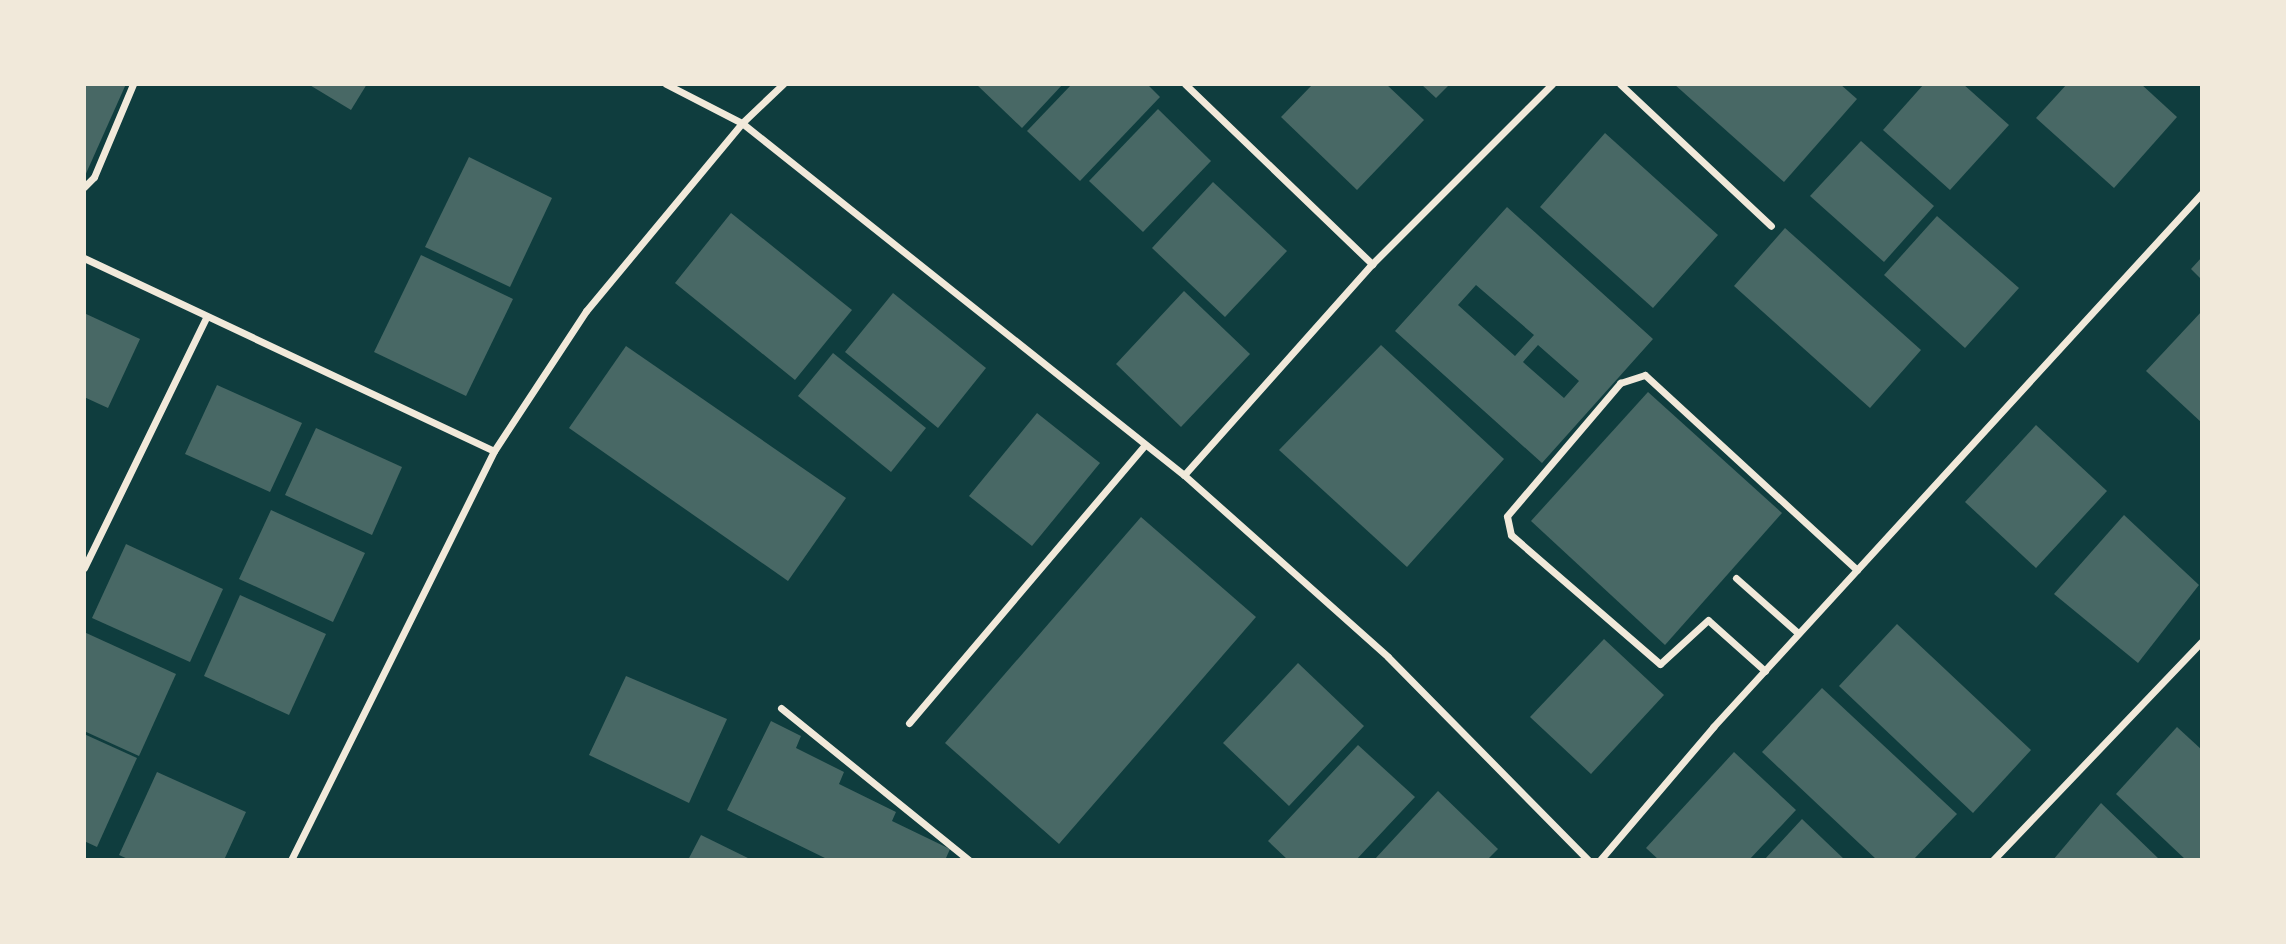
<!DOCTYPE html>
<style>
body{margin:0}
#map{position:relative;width:2286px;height:944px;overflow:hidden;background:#0f3d3e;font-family:Overpass,sans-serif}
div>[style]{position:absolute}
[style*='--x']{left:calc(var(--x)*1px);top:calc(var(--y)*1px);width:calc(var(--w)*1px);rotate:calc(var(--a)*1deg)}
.building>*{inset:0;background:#486865}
.minor>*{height:7px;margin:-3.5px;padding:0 3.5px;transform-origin:3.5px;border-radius:3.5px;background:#f1e9da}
span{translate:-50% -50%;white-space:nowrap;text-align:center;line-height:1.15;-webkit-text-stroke:6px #f1e9da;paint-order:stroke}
.frame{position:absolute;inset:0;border:86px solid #f1e9da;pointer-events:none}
</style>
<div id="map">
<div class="building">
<div style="clip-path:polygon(84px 84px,126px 84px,84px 178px)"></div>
<div style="clip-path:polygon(308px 84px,367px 84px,351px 110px)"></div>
<div style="clip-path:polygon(976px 84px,1063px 84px,1022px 128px)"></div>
<div style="clip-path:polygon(1072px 84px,1147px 84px,1160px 97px,1080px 181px,1027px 131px)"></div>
<div style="clip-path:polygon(1313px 84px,1386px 84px,1424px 120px,1357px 190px,1281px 117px)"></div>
<div style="clip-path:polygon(1421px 84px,1450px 84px,1436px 98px)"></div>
<div style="clip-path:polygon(1674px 84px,1840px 84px,1857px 99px,1784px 182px)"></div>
<div style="clip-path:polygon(1924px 84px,1963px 84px,2009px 125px,1950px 190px,1883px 130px)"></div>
<div style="clip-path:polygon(2067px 84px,2141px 84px,2177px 117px,2114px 188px,2036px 118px)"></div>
<div style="clip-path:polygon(1158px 109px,1211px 161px,1143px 232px,1089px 181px)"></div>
<div style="clip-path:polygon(1605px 133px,1718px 235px,1653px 308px,1540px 207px)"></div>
<div style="clip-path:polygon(1861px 141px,1934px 206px,1884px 262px,1810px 196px)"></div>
<div style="clip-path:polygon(469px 157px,552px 198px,510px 287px,425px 247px)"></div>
<div style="clip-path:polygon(1213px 182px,1287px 251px,1225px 317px,1152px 248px)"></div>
<div style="clip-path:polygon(evenodd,1507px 207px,1653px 339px,1542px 463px,1395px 331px,1507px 207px,1476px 285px,1534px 335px,1515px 356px,1458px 305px,1476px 285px,1507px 207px,1538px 345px,1579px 381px,1564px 398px,1523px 362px,1538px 345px)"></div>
<div style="clip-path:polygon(731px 213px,852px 310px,795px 380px,675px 283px)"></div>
<div style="clip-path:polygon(1937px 216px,2019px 288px,1965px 348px,1884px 275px)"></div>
<div style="clip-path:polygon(1785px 228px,1921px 350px,1870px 408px,1734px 286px)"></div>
<div style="clip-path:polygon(421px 255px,513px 299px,466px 396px,374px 352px)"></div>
<div style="clip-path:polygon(2202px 257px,2202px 280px,2191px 269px)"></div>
<div style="clip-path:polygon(1184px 291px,1250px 354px,1181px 427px,1116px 364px)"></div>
<div style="clip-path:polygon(893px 293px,986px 368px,938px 428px,845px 352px)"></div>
<div style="clip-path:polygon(2202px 311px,2202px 423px,2146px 371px)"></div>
<div style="clip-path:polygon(84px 313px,140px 339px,108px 408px,84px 397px)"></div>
<div style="clip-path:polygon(1381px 345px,1504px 459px,1407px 567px,1279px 450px)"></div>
<div style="clip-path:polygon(626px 346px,846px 498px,788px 581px,569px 428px)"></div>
<div style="clip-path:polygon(833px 353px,926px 428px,891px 472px,798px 396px)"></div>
<div style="clip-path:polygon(217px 385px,302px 423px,270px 492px,185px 454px)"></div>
<div style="clip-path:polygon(1648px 392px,1782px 513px,1665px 645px,1531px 521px)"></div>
<div style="clip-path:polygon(1037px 413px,1100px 463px,1032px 546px,969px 496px)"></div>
<div style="clip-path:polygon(2036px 425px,2107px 491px,2036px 568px,1965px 502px)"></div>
<div style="clip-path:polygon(316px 428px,402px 467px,372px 535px,285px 495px)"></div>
<div style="clip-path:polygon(271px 510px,365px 553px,333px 622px,239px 579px)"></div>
<div style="clip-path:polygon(2124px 515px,2199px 585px,2138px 663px,2054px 594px)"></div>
<div style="clip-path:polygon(1141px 517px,1256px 617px,1059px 844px,945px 743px)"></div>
<div style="clip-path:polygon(126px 544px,223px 589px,190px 662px,92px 618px)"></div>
<div style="clip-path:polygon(240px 595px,326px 634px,289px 715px,204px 676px)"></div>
<div style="clip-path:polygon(1897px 624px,2031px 750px,1973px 813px,1839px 686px)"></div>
<div style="clip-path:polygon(84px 632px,176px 674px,139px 756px,84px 731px)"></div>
<div style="clip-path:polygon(1604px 639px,1664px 695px,1591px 774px,1530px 717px)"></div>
<div style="clip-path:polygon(1298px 663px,1364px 726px,1289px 806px,1223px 743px)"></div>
<div style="clip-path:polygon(626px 676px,727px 719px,689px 803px,589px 755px)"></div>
<div style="clip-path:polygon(1822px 688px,1957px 814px,1913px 860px,1877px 860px,1762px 752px)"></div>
<div style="clip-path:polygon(771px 721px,801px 736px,796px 748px,844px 772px,839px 784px,896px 812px,892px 821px,950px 849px,946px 858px,951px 860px,829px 860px,727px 810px)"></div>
<div style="clip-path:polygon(2177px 727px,2202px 750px,2200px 860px,2186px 860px,2116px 794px)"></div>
<div style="clip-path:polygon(84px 734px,137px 758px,97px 847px,84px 841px)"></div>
<div style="clip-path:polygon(1358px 745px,1415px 797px,1356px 860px,1288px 860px,1268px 841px)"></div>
<div style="clip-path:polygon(1734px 752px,1796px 810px,1749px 860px,1659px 860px,1646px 848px)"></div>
<div style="clip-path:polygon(157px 772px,246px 812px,224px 860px,130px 860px,119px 855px)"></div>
<div style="clip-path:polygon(1438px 791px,1498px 849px,1487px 860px,1374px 860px)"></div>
<div style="clip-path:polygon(2101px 803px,2160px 860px,2053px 860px)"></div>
<div style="clip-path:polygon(1802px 819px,1845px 860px,1764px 860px)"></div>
<div style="clip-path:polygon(701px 835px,752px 860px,688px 860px)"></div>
</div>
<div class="minor">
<div style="--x:666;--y:84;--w:85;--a:27.2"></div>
<div style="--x:742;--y:123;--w:565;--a:38.53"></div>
<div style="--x:1184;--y:475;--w:273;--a:41.7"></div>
<div style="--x:1388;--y:657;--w:285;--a:45.4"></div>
<div style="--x:1185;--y:84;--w:260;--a:43.9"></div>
<div style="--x:1620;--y:84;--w:207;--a:43.2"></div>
<div style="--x:84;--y:187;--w:14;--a:-45"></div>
<div style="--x:94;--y:177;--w:101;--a:-67.2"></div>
<div style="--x:84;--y:258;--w:453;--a:25.2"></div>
<div style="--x:1184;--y:475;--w:283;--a:-48.3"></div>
<div style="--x:1372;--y:264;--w:255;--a:-45"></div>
<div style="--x:84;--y:568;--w:280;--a:-64"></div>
<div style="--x:1736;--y:578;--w:83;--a:41.6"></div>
<div style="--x:1765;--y:671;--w:76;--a:-138.2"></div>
<div style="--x:1708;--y:620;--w:65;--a:137.5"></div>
<div style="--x:1660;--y:664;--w:197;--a:-139.1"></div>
<div style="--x:1511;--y:535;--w:19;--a:-102"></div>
<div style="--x:1507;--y:516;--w:175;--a:-49.6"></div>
<div style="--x:1620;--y:383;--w:26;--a:-18"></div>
<div style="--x:1645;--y:375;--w:288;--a:42.6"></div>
<div style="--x:781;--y:708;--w:242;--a:39"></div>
<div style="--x:909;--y:723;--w:363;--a:-49.7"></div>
<div style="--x:291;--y:860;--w:457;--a:-63.6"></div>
<div style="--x:494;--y:451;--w:168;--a:-56.7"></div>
<div style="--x:586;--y:311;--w:244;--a:-50.3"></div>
<div style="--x:742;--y:123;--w:57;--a:-43.6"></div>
<div style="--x:1600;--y:860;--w:175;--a:-49.6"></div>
<div style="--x:1713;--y:727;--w:724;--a:-47.52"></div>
<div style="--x:1993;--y:860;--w:303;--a:-46.3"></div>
</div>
<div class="frame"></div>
</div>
